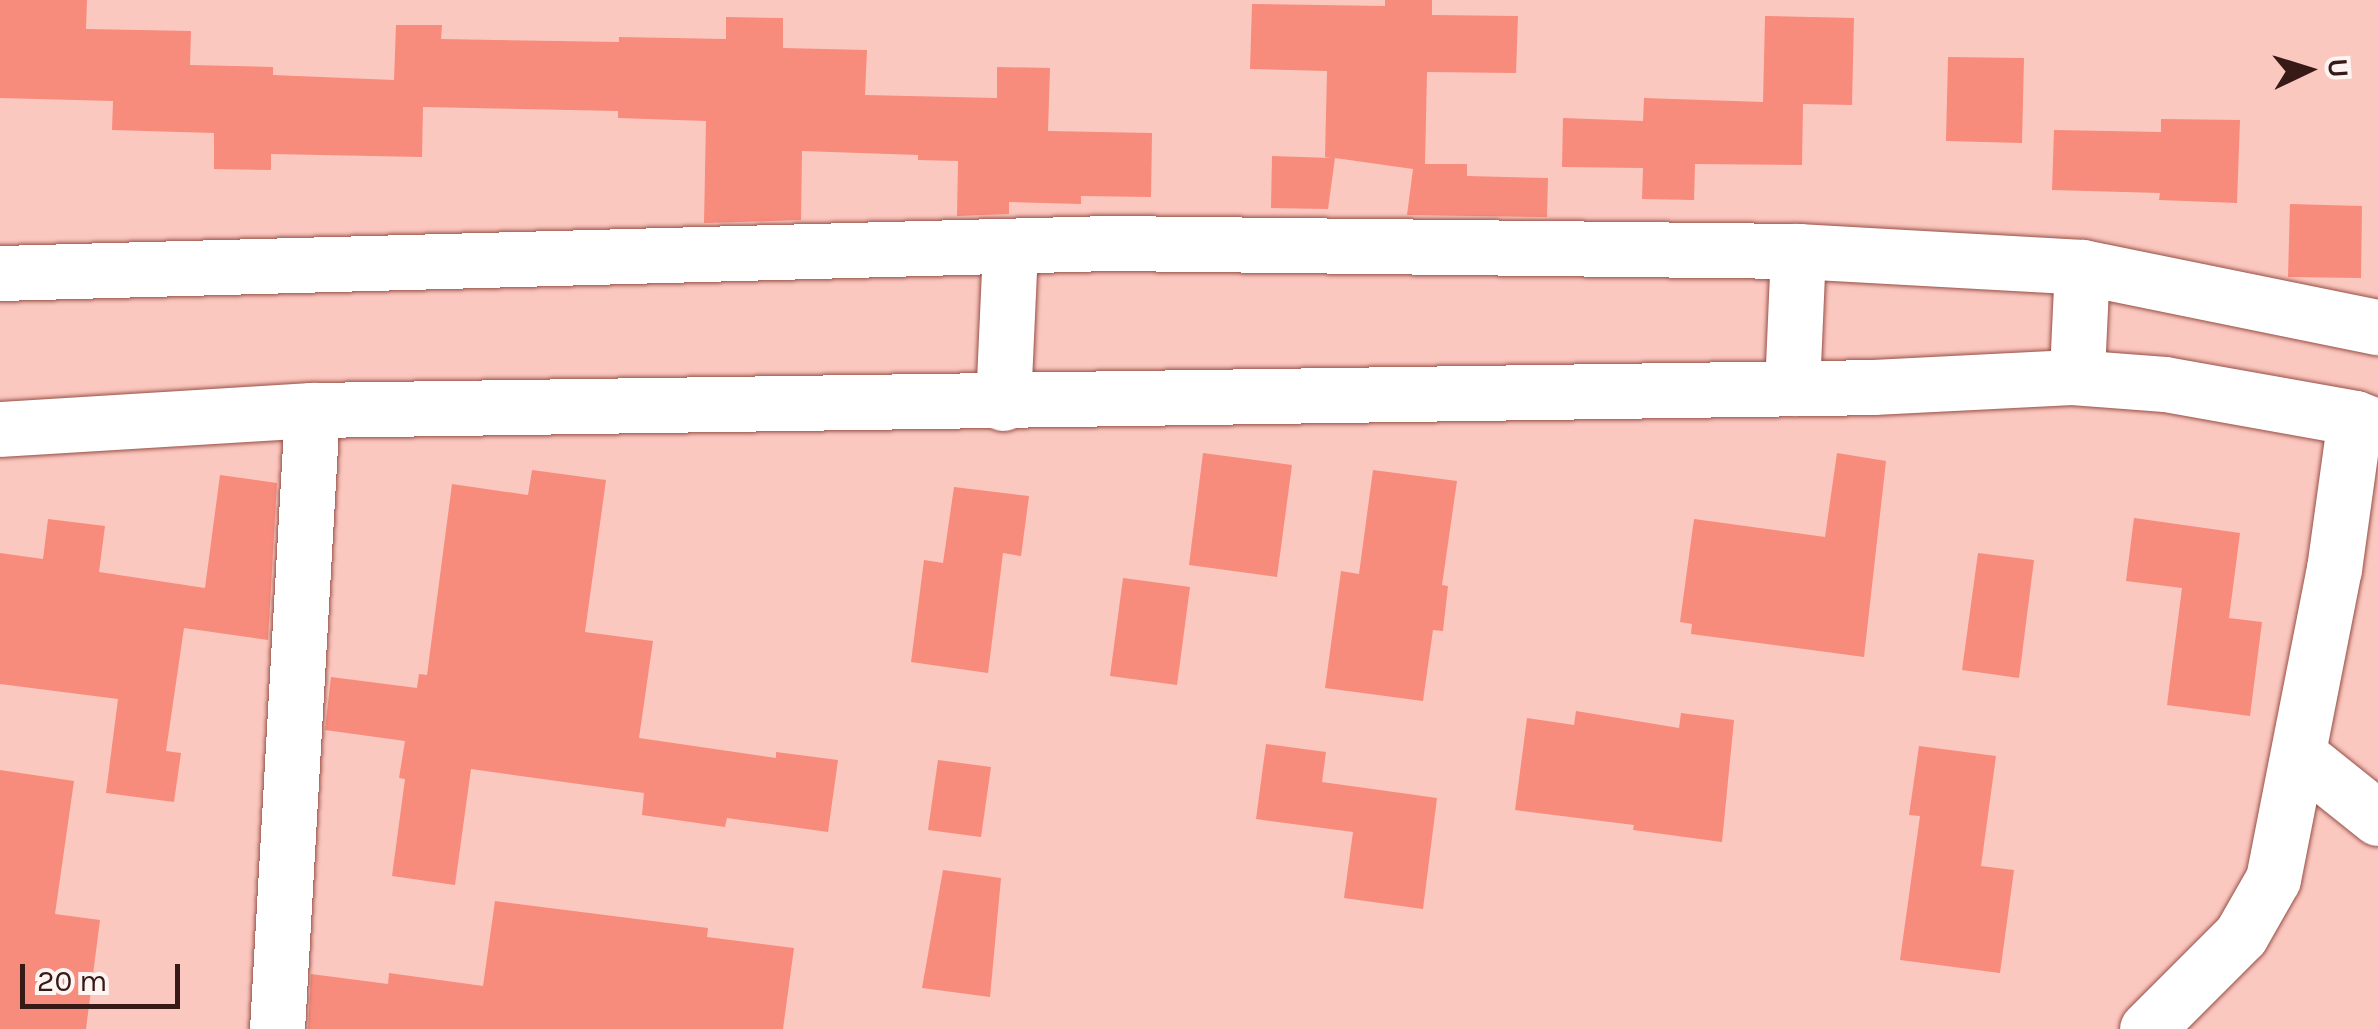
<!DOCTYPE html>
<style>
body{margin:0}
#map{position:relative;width:2378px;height:1029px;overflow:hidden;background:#fbc8c0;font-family:Karla,sans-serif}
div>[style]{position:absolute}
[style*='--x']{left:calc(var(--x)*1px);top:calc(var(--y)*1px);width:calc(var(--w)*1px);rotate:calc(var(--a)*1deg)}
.building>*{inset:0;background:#f78b7c}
.roads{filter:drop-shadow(0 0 2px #974f45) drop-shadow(0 0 2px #974f45)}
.minor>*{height:55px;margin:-27.5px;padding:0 27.5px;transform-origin:27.5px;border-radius:27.5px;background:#fff}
.major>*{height:55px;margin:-27.5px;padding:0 27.5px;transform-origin:27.5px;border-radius:27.5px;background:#fff}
span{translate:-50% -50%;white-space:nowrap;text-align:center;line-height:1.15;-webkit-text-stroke:8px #fef5f3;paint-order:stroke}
.north{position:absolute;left:2258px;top:20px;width:100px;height:100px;-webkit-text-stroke:8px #fef5f3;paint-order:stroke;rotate:86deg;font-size:28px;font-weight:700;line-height:40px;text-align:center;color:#371915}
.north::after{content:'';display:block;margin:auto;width:35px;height:45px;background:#371915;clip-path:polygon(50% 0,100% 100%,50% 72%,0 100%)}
.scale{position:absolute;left:20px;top:964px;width:160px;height:45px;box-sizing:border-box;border:5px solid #371915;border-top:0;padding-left:12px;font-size:30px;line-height:35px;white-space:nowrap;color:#371915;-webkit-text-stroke:8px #fef5f3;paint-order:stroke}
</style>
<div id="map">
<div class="building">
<div style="clip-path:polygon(0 0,87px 0,86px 29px,191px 31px,190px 65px,273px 67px,273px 75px,394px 80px,396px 25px,442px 25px,441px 39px,619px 42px,619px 37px,726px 39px,726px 17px,783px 18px,783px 48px,867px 50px,865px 95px,997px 98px,997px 67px,1050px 68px,1048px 131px,1152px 133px,1151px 197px,1081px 196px,1081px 204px,1009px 202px,1009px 214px,957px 216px,958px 161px,918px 160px,918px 155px,802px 151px,801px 220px,704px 223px,706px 121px,618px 118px,618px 111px,423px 107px,422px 157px,271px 154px,271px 170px,214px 169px,214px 133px,112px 130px,113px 101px,0 98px)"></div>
<div style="clip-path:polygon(1385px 0,1432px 0,1432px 15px,1518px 16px,1516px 73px,1427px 72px,1425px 164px,1467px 164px,1467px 176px,1548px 178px,1547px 217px,1407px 215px,1413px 169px,1335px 158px,1328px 209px,1271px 208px,1272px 156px,1331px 158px,1325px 157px,1327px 71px,1250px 69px,1252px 4px,1385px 6px)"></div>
<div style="clip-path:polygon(1765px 16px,1854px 18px,1852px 105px,1803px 104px,1802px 165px,1695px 164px,1694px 200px,1642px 199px,1643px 168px,1562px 167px,1563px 118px,1643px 121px,1644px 98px,1763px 102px)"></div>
<div style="clip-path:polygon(1948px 57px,2024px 58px,2022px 143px,1946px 141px)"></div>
<div style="clip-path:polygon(2161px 119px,2240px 120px,2237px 203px,2159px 200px,2160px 193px,2052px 190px,2054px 130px,2161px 132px)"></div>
<div style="clip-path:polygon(2290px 204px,2362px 206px,2361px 278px,2288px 277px)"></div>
<div style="clip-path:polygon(1203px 453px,1292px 465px,1277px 577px,1189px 565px)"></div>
<div style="clip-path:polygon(1837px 453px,1886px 461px,1864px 657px,1691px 634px,1692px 624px,1680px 622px,1694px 519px,1825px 537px)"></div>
<div style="clip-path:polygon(532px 470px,606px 480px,585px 632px,653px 641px,639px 738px,776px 758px,776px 752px,838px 760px,828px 832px,727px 818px,725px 827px,642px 815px,644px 793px,471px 769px,455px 885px,392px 876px,405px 779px,399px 778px,405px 741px,325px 730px,331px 677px,417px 688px,419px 674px,427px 675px,452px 484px,528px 495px)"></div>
<div style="clip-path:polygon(1373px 470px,1457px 481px,1442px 585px,1448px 586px,1443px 631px,1433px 630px,1423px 701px,1325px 688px,1341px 571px,1359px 574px)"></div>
<div style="clip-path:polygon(220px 475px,277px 483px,268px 640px,184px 628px,166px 751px,181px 753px,174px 802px,106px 793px,118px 699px,0 684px,0 553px,43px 559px,48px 519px,105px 526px,99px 572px,205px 588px)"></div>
<div style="clip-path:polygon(954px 487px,1029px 496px,1021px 556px,1003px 553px,988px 673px,911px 662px,924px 560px,943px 563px)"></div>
<div style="clip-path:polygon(2134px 518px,2240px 533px,2229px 618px,2262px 622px,2250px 716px,2167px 705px,2182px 588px,2126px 581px)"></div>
<div style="clip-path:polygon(1978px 553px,2034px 560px,2019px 678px,1962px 670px)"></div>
<div style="clip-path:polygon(1123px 578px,1190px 587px,1177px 685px,1110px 676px)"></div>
<div style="clip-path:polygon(1576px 711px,1679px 728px,1681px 713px,1734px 720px,1722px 842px,1633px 830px,1634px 825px,1515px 810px,1527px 718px,1574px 725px)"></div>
<div style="clip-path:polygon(1266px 744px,1326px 752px,1322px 782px,1437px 798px,1423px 909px,1344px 898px,1353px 832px,1256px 819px)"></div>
<div style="clip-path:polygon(1919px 746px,1996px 756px,1981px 866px,2014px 870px,2000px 973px,1900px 960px,1920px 816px,1909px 815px)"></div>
<div style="clip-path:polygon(938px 760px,991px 767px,981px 837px,928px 830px)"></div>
<div style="clip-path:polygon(0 770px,74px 781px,55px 914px,100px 920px,86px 1029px,0 1029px)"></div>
<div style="clip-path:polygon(943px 870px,1001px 878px,990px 997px,922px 988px)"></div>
<div style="clip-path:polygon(495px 901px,708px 928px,707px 937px,794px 948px,783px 1029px,308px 1029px,311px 974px,388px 984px,389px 973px,483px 986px)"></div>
</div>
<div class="roads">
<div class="minor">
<div style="--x:0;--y:273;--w:1112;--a:-1.55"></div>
<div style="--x:1112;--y:243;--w:686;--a:0.67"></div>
<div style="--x:1798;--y:251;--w:284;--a:3.2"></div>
<div style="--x:2082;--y:267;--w:302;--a:11.5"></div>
<div style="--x:2072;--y:377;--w:7;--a:-45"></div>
<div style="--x:2077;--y:372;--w:105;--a:-87.3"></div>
<div style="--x:1792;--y:388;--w:137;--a:-87.5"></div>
<div style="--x:1003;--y:403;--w:154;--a:-87.4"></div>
<div style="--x:2299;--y:755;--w:101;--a:38.6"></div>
<div style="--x:277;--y:1029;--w:620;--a:-86.76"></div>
<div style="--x:2147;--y:1029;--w:133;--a:-45"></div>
<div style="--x:2241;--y:935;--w:64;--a:-60.3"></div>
<div style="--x:2273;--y:879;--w:316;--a:-78.9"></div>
<div style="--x:2334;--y:569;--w:152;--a:-82.1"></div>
</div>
<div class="major">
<div style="--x:0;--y:429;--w:313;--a:-3.5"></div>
<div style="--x:312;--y:410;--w:1561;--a:-0.84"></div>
<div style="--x:1873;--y:387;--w:199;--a:-2.9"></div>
<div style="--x:2072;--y:377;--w:93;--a:4.3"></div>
<div style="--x:2165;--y:384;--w:193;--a:10.1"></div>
<div style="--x:2355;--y:418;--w:25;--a:21"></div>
</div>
</div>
<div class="north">U</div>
<div class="scale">20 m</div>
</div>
